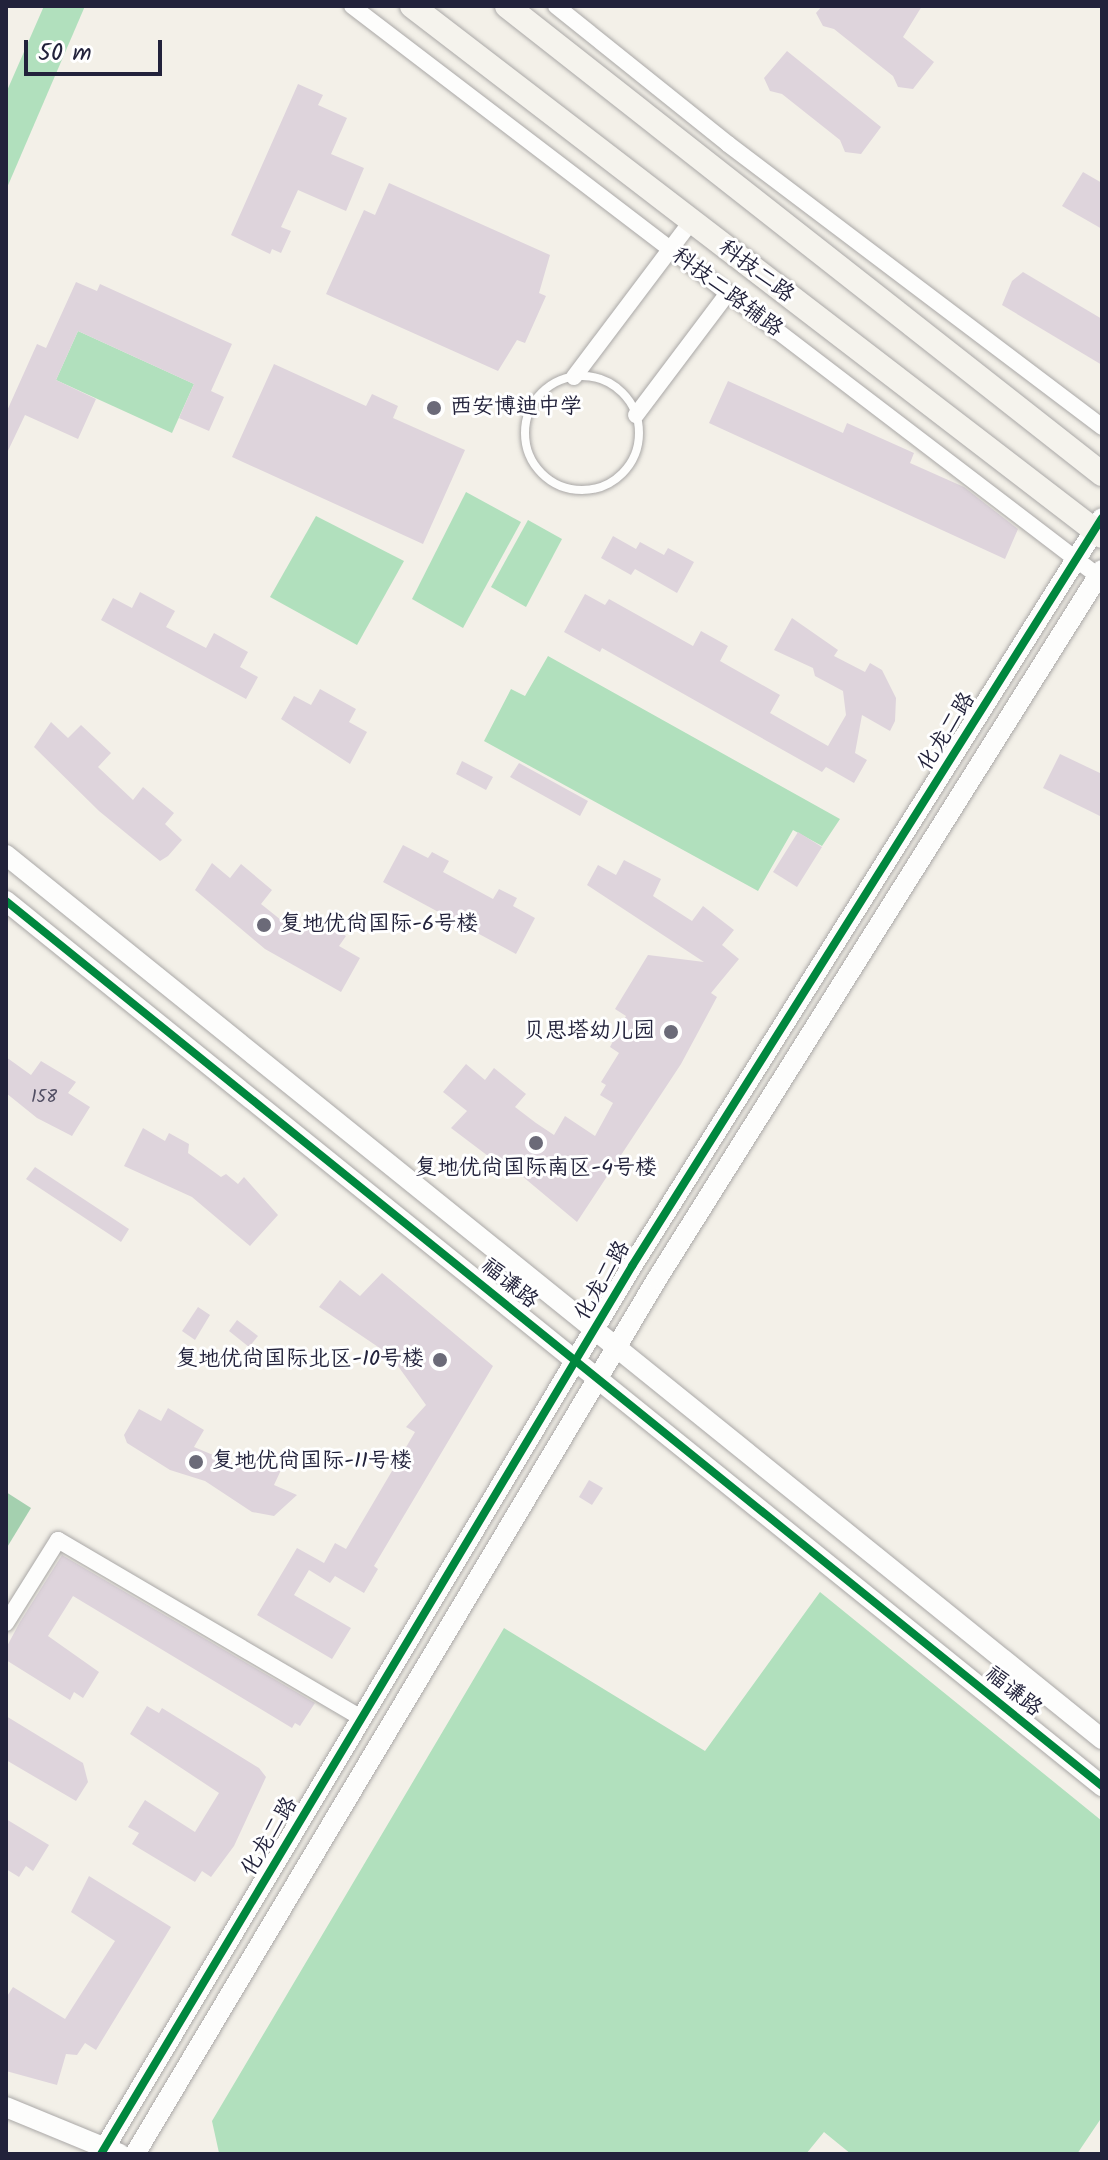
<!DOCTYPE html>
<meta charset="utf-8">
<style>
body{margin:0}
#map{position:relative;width:1108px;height:2160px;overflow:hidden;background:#f3f0e8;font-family:Kalam,"LXGW WenKai TC",sans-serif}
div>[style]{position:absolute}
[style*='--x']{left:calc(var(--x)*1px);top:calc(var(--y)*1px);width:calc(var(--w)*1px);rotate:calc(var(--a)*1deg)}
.green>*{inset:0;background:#b1e0bd}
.forest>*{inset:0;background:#a4d0af}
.building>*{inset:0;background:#ded4dc}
.roads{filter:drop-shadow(0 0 2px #aaa8a7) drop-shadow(0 0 2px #aaa8a7)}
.service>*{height:8px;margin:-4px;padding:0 4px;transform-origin:4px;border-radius:4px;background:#fdfdfc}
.service>.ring{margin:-4px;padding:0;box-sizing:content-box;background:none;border:8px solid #fdfdfc;border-radius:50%}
.minor>*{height:16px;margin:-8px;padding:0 8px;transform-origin:8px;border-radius:8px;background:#fdfdfc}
.tertiary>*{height:20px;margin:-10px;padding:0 10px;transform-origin:10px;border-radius:10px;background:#fdfdfc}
.secondary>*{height:24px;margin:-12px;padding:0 12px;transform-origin:12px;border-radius:12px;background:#f5f3ed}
.cycleway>*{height:8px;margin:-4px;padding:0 4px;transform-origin:4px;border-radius:4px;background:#00873e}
.dots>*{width:22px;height:22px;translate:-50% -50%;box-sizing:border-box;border:4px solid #fff;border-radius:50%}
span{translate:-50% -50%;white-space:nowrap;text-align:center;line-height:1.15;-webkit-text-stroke:6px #fff;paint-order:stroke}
.number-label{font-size:18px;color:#514e63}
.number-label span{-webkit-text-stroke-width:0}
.street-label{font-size:22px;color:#22223b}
.poi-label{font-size:22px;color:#22223b}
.left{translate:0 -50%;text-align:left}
.right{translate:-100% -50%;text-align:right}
.frame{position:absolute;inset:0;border:8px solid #22223b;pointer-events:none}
.scale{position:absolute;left:24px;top:40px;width:138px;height:36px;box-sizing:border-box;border:4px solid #22223b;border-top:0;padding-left:10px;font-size:24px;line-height:28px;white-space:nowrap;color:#22223b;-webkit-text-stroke:6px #fff;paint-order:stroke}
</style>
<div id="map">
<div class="green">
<div style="clip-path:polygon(44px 6px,85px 6px,6px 190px,6px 93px)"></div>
<div style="clip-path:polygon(78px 331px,194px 384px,172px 433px,56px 380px)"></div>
<div style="clip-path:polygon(466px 492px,521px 522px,463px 628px,412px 599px)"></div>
<div style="clip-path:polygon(316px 516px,404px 561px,357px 645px,270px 597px)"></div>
<div style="clip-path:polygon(528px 520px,562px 539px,526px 607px,491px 587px)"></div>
<div style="clip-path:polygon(548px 656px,840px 819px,822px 846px,793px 830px,758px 891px,484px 741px,511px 689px,525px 696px)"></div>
<div style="clip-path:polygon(820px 1592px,1102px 1821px,1102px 2117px,1077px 2154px,851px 2154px,824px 2132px,806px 2154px,219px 2153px,212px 2121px,504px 1628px,705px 1751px)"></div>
</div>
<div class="forest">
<div style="clip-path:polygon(6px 1492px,31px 1508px,6px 1549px)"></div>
</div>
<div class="building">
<div style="clip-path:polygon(822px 6px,922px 6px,903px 37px,934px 62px,913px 89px,898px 87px,893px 76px,834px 29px,823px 26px,816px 13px)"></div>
<div style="clip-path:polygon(787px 51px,881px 127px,861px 154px,845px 152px,840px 140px,782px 94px,770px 91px,764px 78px)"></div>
<div style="clip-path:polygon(298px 84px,323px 95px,318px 105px,347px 118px,331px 154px,364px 168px,346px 211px,298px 190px,281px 227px,291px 231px,281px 253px,272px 249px,270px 254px,231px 235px)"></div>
<div style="clip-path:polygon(1083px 172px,1102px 183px,1102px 229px,1062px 206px)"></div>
<div style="clip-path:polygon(389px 183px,550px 255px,539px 293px,546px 296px,525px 343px,517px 340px,498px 371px,326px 294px,364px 210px,375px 215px)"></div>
<div style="clip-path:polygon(1023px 272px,1102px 319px,1102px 365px,1002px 305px,1012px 281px)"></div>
<div style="clip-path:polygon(76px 282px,97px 291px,100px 284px,232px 344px,211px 391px,224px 397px,209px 431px,179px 418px,194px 384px,78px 331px,56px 380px,96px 399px,78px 439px,25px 415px,6px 455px,6px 413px,37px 344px,46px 348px)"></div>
<div style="clip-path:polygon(274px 364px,366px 406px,372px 394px,398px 406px,393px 418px,465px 450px,423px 544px,232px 457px)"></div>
<div style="clip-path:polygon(728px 381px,843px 433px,847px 423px,914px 453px,910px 463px,964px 487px,1018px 529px,1005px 559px,709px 423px)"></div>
<div style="clip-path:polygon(613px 536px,636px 549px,640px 542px,664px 555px,668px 548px,694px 562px,677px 593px,635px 569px,631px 575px,601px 558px)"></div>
<div style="clip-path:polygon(140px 592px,175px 611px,166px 627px,206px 648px,214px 633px,248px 652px,240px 667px,258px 677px,246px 699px,101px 620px,113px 598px,132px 608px)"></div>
<div style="clip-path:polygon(585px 594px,605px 605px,609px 599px,693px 646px,701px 631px,728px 646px,720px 661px,780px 695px,770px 713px,828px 746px,846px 715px,843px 691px,815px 676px,813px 668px,774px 650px,792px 618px,838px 650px,834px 656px,865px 672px,870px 663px,882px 670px,896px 698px,895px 721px,890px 731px,862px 715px,855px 753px,867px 760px,854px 783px,826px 767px,822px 772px,602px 648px,600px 652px,564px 632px)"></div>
<div style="clip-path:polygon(320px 689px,356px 709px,349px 722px,367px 732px,350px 764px,281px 719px,294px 696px,311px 705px)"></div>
<div style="clip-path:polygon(51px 722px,68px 738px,81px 725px,111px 753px,98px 767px,133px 800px,143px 787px,174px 813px,165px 824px,182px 840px,168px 856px,160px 861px,99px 811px,34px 747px)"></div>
<div style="clip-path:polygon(1060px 754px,1102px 774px,1102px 817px,1043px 788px)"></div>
<div style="clip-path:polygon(462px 761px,493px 777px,486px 790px,456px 774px)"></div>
<div style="clip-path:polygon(519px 763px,588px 801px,580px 816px,510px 777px)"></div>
<div style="clip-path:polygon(798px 832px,822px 847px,797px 887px,773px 872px)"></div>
<div style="clip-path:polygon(403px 845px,428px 858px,432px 852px,449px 861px,443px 872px,493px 899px,499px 889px,517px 898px,513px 906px,535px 918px,516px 954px,383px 882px)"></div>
<div style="clip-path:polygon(624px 860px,661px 879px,653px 896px,692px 921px,703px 906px,734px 930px,722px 945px,739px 959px,711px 993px,717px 997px,681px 1064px,577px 1222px,504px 1161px,500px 1165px,451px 1128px,467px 1111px,443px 1092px,466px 1064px,485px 1080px,494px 1068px,526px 1094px,515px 1107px,536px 1123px,554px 1135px,565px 1116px,595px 1136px,613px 1103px,600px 1095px,606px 1085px,601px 1082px,619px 1053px,610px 1047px,626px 1016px,615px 1009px,648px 955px,704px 962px,587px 885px,598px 865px,616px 875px)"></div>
<div style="clip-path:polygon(212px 863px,230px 878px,241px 864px,272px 890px,261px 904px,281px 920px,302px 929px,311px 915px,346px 936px,339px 946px,360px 958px,341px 992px,265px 949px,195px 890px)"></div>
<div style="clip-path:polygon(6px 1057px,31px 1075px,41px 1061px,76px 1082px,68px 1093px,90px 1107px,72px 1136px,37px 1118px,6px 1093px)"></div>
<div style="clip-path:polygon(143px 1128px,165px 1141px,169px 1133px,189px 1144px,188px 1153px,221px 1177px,226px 1174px,238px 1184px,244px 1177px,278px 1215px,250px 1246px,192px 1197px,124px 1166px)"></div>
<div style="clip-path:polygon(35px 1167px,129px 1229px,121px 1242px,26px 1179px)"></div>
<div style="clip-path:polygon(382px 1273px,493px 1366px,374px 1566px,378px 1569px,364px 1593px,335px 1576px,330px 1583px,309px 1570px,294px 1595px,351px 1628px,332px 1659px,257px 1615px,297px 1548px,324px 1563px,335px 1543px,346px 1549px,415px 1432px,406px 1427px,426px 1405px,390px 1355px,319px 1307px,340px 1280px,360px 1296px)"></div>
<div style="clip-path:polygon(198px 1307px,210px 1315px,195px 1340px,182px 1331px)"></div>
<div style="clip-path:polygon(237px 1320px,258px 1336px,249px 1347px,229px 1331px)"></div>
<div style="clip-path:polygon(168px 1408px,204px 1430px,194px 1447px,237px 1465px,242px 1453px,281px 1470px,274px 1485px,297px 1495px,274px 1516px,252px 1512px,205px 1481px,170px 1470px,127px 1443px,124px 1435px,139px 1409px,161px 1421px)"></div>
<div style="clip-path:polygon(589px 1480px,603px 1488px,592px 1505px,579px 1497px)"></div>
<div style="clip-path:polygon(62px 1555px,315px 1703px,300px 1726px,295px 1723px,292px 1728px,73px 1596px,48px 1636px,99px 1672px,83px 1698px,74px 1692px,70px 1700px,6px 1660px,6px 1648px,20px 1622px)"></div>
<div style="clip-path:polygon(147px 1706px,159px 1713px,162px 1708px,259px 1768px,266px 1777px,234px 1846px,211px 1877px,202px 1871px,195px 1882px,132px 1844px,139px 1833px,128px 1827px,145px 1800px,195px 1832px,219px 1793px,130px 1734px)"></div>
<div style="clip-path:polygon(6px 1716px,83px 1763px,88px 1782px,76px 1801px,6px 1760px)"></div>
<div style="clip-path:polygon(6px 1819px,49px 1845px,33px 1871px,26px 1866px,19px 1877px,6px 1869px)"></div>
<div style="clip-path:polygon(89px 1876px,171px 1927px,96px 2050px,85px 2043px,77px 2055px,66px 2054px,57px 2085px,6px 2071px,6px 1998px,13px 1987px,65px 2019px,115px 1941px,71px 1912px)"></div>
</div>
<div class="roads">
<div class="service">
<div class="ring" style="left:525px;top:376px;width:106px;height:106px"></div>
</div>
<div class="minor">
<div style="--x:352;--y:6;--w:944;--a:37.38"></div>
<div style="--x:556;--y:6;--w:221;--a:38.7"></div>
<div style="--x:728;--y:144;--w:469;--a:37.1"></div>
<div style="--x:574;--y:377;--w:194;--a:-53"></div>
<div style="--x:636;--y:415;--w:153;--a:-53"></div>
<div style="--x:6;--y:1623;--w:98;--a:-57.9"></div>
<div style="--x:58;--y:1540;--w:352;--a:30.4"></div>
</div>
<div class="tertiary">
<div style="--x:6;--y:855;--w:1408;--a:38.89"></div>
<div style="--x:6;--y:901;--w:1409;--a:38.92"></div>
<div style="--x:6;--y:2107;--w:123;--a:22.4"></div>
<div style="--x:101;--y:2154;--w:1035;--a:-59.12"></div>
<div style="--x:632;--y:1266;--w:883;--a:-57.86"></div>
<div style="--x:135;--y:2154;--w:1019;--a:-59.18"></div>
<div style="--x:657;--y:1279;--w:837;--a:-57.89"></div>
</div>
<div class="secondary">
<div style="--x:412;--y:6;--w:870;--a:37.53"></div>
<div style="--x:507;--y:6;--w:757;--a:38.19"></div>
</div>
</div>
<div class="cycleway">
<div style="--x:6;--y:901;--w:1409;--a:38.92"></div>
<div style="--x:101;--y:2154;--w:1035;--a:-59.12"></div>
<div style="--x:632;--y:1266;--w:883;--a:-57.86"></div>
</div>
<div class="dots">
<div style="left:434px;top:408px;background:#6b6a78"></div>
<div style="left:264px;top:925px;background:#6b6a78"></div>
<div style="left:671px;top:1032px;background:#6b6a78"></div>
<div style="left:536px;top:1143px;background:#6b6a78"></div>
<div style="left:440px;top:1360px;background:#6b6a78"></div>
<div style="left:196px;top:1462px;background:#6b6a78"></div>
</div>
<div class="number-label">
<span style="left:44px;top:1098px">158</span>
</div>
<div class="street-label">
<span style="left:756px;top:272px;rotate:37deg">科技二路</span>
<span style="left:727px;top:293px;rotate:37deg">科技二路辅路</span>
<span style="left:947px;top:732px;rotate:-58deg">化龙二路</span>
<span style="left:603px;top:1281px;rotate:-60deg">化龙二路</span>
<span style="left:509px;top:1284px;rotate:39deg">福谦路</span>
<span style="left:1013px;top:1692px;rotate:39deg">福谦路</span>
<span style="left:270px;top:1837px;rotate:-59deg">化龙二路</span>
</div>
<div class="poi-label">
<span class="left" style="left:450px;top:408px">西安博迪中学</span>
<span class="left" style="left:280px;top:925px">复地优尚国际-6号楼</span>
<span class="right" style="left:655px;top:1032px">贝思塔幼儿园</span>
<span style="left:536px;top:1169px">复地优尚国际南区-4号楼</span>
<span class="right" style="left:424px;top:1360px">复地优尚国际北区-10号楼</span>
<span class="left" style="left:212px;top:1462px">复地优尚国际-11号楼</span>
</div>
<div class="frame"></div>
<div class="scale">50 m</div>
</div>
